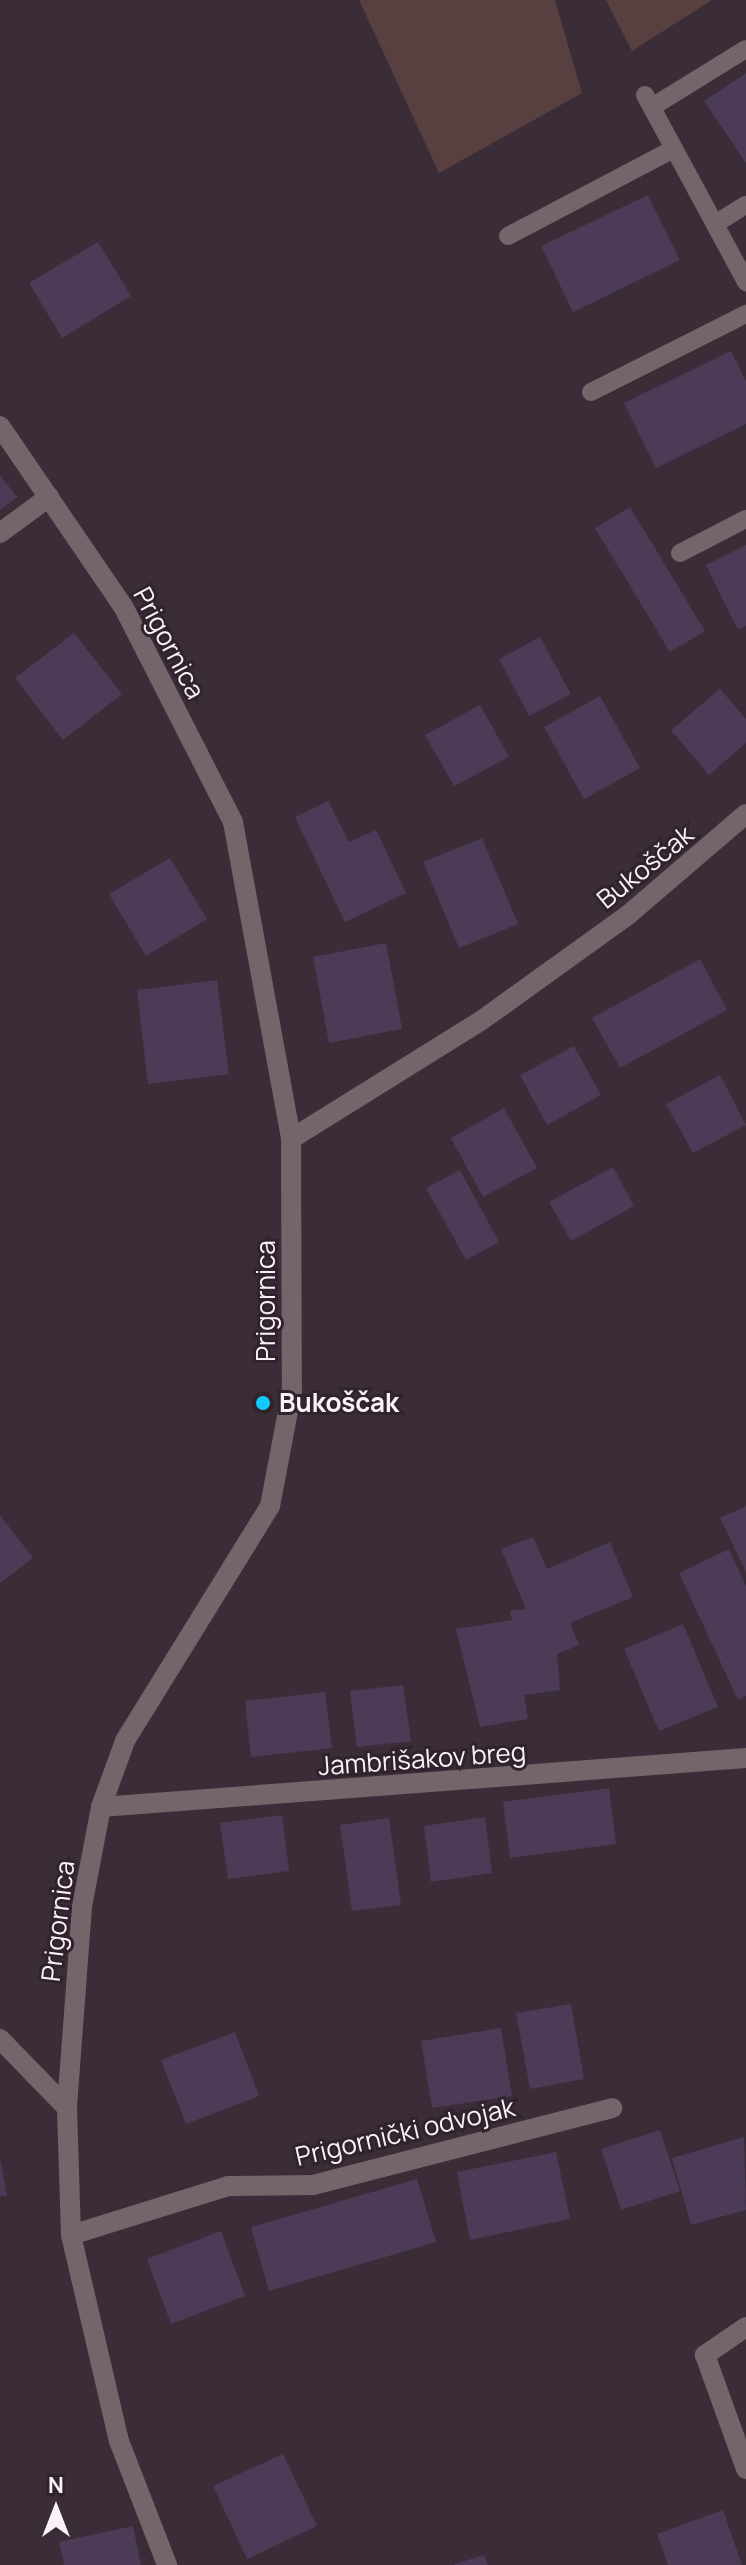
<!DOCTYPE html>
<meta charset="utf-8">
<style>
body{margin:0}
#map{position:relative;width:746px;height:2565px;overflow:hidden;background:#3a2d38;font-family:Manrope,sans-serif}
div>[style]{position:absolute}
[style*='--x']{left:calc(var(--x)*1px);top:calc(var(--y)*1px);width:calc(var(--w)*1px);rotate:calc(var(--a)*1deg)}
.green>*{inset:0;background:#583f40}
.building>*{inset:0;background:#4b3b57}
.service>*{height:18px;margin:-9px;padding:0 9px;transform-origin:9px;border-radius:9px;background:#75656b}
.minor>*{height:20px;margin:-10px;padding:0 10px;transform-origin:10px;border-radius:10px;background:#75656b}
.tertiary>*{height:20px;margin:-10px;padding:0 10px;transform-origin:10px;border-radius:10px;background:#75656b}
.dots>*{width:22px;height:22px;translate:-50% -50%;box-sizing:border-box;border:4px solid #30232e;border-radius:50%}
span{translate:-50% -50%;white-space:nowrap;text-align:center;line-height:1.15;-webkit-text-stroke:6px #30232e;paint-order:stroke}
.street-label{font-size:26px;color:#fbf2f9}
.poi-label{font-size:26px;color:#fbf2f9;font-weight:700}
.left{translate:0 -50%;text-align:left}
.north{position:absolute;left:16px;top:2469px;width:80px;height:80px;-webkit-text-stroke:6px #30232e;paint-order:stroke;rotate:0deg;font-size:22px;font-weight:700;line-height:32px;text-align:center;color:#fbf2f9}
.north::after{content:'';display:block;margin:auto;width:28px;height:36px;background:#fbf2f9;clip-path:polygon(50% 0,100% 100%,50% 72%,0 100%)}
</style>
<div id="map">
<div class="green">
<div style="clip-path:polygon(359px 0,555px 0,582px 93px,439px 173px)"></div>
<div style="clip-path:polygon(606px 0,712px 0,632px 51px)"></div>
</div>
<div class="building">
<div style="clip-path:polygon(746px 73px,746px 163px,704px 101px)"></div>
<div style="clip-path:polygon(648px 195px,680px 260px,573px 312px,541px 246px)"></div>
<div style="clip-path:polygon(98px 242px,131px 296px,62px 338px,29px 283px)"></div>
<div style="clip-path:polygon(731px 351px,746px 381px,746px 424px,656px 468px,624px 403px)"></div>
<div style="clip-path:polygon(0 475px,17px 497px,0 510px)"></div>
<div style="clip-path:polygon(630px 507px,705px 631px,670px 652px,595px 528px)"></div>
<div style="clip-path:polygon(746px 545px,746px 626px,738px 630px,706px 565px)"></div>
<div style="clip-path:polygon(74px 633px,122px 694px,63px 740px,15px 678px)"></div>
<div style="clip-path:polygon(540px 637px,571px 694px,529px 716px,499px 659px)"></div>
<div style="clip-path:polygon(720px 689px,746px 719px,746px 743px,709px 775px,671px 730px)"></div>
<div style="clip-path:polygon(600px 696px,640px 768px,584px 799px,544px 727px)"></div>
<div style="clip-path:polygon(480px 705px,509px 757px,454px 786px,425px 735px)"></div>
<div style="clip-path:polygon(328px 801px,349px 842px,376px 830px,406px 893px,345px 922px,295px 817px)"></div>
<div style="clip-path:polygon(482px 838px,518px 924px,459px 948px,423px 862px)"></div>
<div style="clip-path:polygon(170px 858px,207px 919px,146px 956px,109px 894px)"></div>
<div style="clip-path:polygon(386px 943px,402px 1029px,329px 1043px,313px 957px)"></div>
<div style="clip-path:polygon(700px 959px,727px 1010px,620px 1068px,592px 1018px)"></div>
<div style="clip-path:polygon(217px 980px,229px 1074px,148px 1084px,137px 990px)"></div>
<div style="clip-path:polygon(574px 1046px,601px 1095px,547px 1125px,520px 1075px)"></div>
<div style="clip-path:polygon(720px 1075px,746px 1125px,693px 1153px,666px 1104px)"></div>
<div style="clip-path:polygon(504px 1108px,537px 1168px,483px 1197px,451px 1138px)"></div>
<div style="clip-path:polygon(613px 1167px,634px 1206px,571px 1241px,549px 1202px)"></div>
<div style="clip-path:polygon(460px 1170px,499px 1242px,466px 1260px,426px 1188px)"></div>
<div style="clip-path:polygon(746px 1506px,746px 1572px,720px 1518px)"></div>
<div style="clip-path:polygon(0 1515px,33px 1558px,0 1583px)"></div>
<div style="clip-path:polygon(533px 1537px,547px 1569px,610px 1542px,633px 1597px,570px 1623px,579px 1645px,557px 1654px,560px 1690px,524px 1695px,528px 1719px,480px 1727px,456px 1629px,512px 1620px,510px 1611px,526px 1609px,501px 1549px)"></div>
<div style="clip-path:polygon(729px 1549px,746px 1586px,746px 1696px,738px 1700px,679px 1573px)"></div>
<div style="clip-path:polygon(683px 1624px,718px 1707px,659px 1731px,624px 1649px)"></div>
<div style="clip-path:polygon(403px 1685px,411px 1741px,357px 1747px,350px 1691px)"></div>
<div style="clip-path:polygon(325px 1692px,332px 1748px,251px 1757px,245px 1701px)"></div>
<div style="clip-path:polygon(609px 1788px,616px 1844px,510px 1858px,503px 1802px)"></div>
<div style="clip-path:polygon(282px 1815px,289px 1871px,228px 1879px,220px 1823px)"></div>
<div style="clip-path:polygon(485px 1817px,492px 1873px,431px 1882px,424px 1826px)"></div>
<div style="clip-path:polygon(389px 1818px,401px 1905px,352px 1911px,340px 1825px)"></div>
<div style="clip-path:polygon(571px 2004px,584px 2079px,530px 2089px,516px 2013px)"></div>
<div style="clip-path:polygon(501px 2028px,512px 2096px,432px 2108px,421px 2041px)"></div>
<div style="clip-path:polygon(235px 2032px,259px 2096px,186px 2124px,161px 2060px)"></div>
<div style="clip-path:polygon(660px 2130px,680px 2191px,621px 2210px,601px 2149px)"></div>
<div style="clip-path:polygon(744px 2137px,746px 2210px,691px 2225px,672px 2158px)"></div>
<div style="clip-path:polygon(556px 2152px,570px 2219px,470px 2240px,457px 2172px)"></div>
<div style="clip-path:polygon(0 2158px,7px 2196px,0 2196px)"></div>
<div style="clip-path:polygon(417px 2179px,436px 2242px,269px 2291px,251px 2227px)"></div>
<div style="clip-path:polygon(221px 2231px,245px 2296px,171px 2324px,147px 2259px)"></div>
<div style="clip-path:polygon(283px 2454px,317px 2526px,247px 2559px,213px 2486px)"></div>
<div style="clip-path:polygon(723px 2510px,742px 2565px,668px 2565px,657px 2534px)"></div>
<div style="clip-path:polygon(133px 2526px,141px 2565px,64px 2565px,59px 2542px)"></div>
<div style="clip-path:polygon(484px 2555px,488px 2565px,455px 2565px,455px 2564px)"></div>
</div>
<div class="service">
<div style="--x:645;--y:95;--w:213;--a:61.6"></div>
<div style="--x:652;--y:107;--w:110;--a:-31.7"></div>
<div style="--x:715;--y:224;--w:36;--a:-32"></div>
<div style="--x:508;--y:236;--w:187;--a:-27.7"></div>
<div style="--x:591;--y:392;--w:174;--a:-26.7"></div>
<div style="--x:680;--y:553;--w:74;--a:-27.3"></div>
</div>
<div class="minor">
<div style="--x:0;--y:533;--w:61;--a:-36.3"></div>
<div style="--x:101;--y:1807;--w:647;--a:-4.34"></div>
<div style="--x:0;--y:2039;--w:96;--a:45.8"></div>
<div style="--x:71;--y:2235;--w:164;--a:-17.3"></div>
<div style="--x:228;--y:2186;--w:85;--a:-0.7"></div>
<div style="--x:313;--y:2185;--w:309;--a:-14.4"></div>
<div style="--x:746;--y:2327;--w:50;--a:145.7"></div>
<div style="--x:705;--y:2355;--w:121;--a:70.2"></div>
</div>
<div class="tertiary">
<div style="--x:0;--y:426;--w:218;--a:55.7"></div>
<div style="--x:123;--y:606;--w:242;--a:63"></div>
<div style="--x:233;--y:822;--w:322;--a:79.6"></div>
<div style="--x:291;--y:1139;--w:251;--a:89.8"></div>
<div style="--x:292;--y:1390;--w:118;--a:100.7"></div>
<div style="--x:270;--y:1506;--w:276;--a:121.7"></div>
<div style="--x:125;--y:1741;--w:70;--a:110"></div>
<div style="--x:101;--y:1807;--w:102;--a:100.8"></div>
<div style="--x:82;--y:1907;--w:202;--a:94.3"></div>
<div style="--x:67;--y:2108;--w:127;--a:88.2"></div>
<div style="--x:71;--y:2235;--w:212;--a:76.9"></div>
<div style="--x:119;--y:2441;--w:133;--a:68.8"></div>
<div style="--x:291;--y:1139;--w:225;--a:-31.9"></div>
<div style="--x:482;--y:1020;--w:180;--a:-35.7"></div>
<div style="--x:628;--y:915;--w:155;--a:-40.6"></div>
</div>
<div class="dots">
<div style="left:263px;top:1403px;background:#10cafa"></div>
</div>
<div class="street-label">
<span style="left:169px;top:643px;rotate:62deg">Prigornica</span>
<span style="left:645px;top:867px;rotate:-39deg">Bukoščak</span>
<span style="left:266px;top:1301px;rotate:-90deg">Prigornica</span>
<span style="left:422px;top:1759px;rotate:-4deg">Jambrišakov breg</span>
<span style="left:58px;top:1921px;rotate:-83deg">Prigornica</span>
<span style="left:405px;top:2132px;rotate:-13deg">Prigornički odvojak</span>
</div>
<div class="poi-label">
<span class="left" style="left:279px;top:1403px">Bukoščak</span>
</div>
<div class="north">N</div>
</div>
